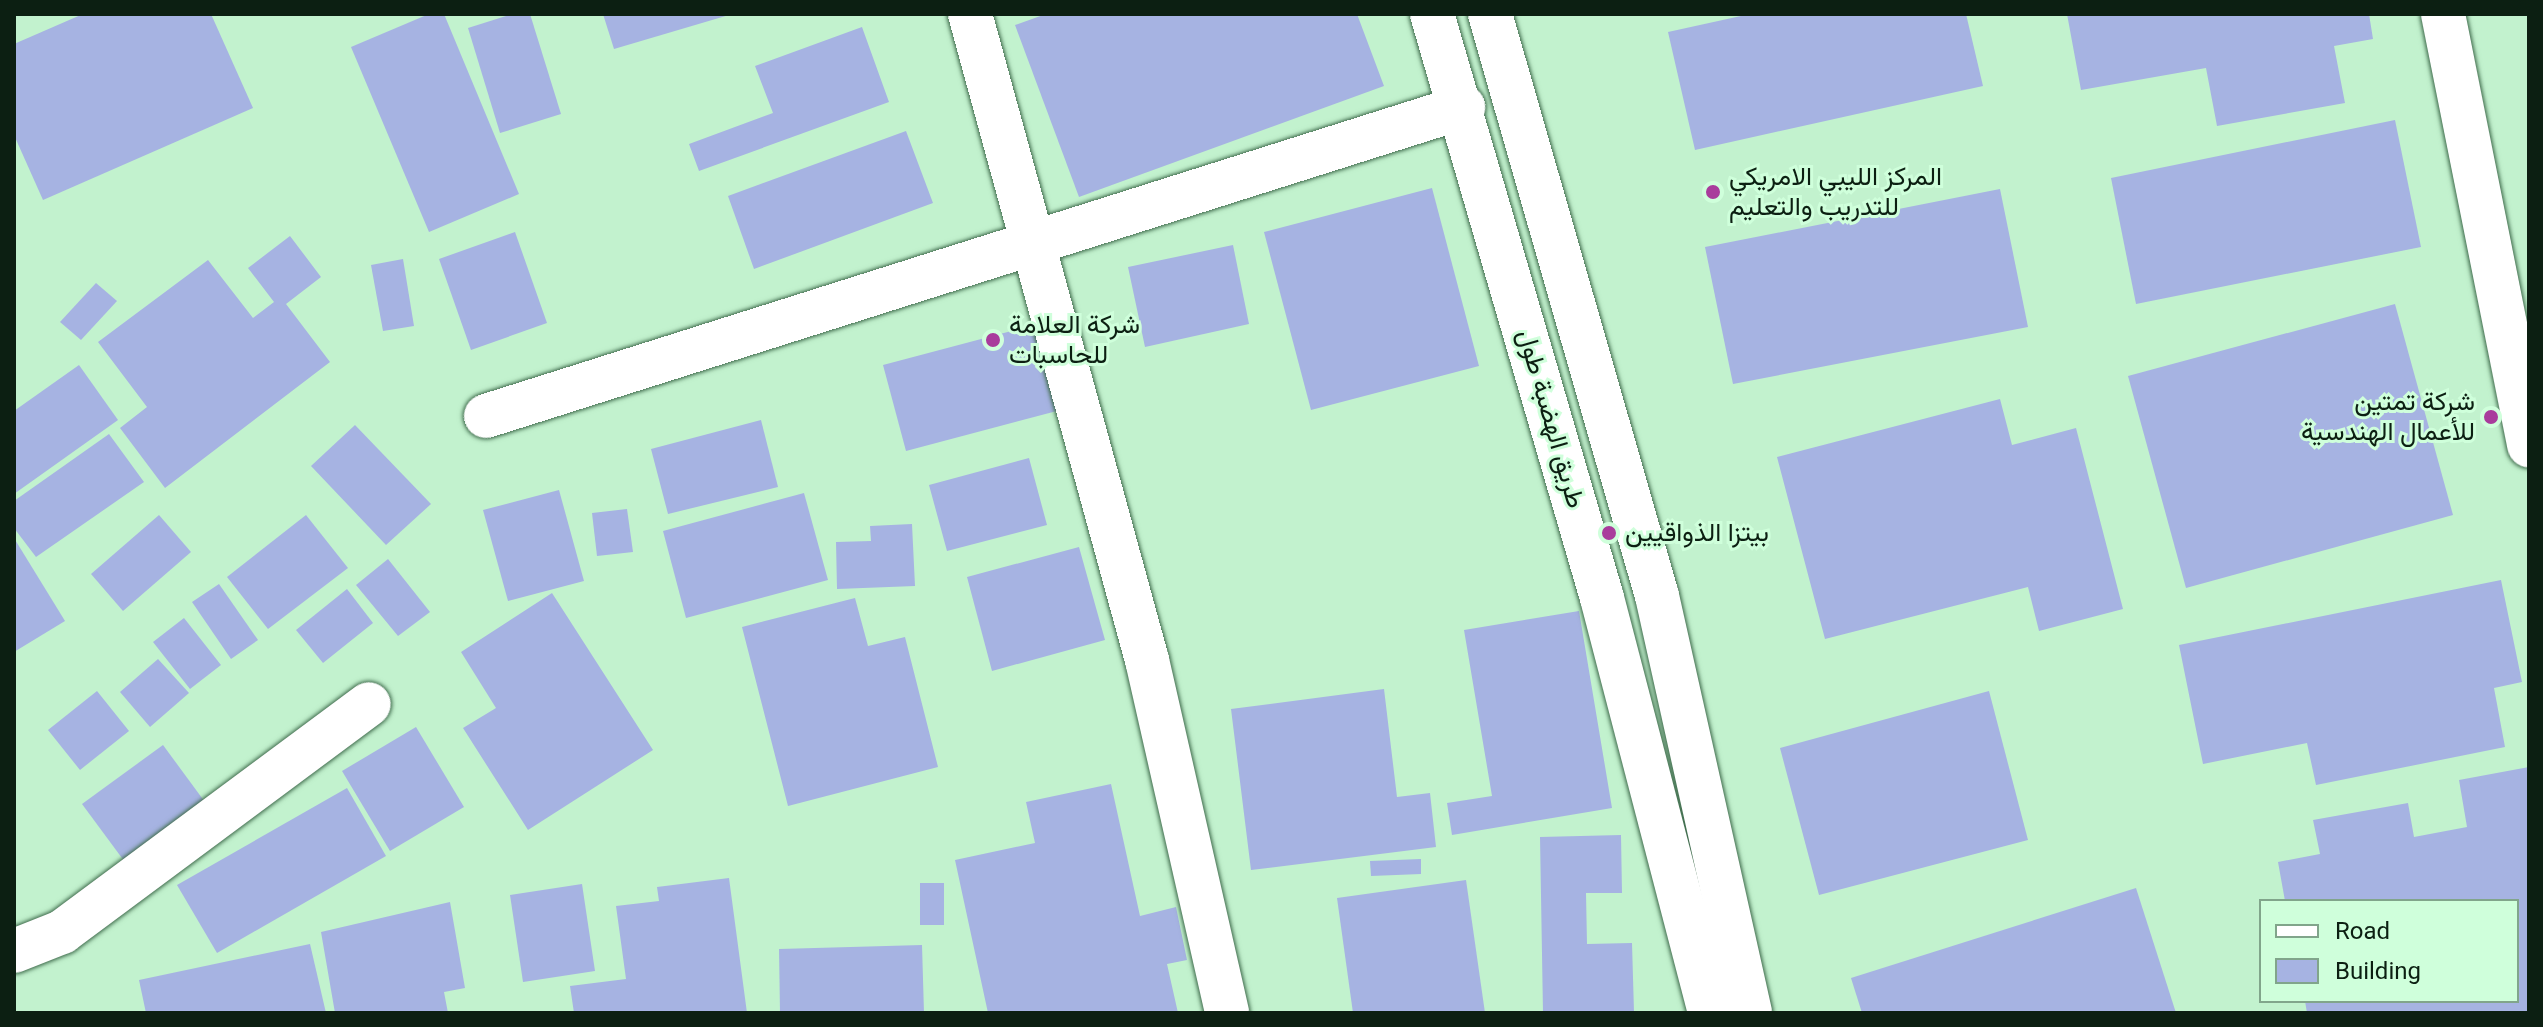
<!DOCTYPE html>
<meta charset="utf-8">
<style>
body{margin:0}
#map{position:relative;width:2543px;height:1027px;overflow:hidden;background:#c2f2ce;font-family:Roboto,Vazirmatn,sans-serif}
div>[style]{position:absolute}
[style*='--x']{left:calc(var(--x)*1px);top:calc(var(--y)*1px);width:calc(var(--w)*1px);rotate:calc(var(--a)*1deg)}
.building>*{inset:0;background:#a6b3e2}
.roads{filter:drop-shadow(0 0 2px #406c4d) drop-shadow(0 0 2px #406c4d)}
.street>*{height:44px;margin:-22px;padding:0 22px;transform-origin:22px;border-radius:22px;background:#fff}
.highway>*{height:44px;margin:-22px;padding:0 22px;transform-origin:22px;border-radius:22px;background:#fff}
.dots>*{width:22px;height:22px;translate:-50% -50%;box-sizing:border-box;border:4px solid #cfffdb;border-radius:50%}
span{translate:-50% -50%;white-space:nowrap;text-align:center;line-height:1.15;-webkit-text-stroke:6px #cfffdb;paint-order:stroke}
.poi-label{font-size:26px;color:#0c1f12}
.left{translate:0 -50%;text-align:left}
.right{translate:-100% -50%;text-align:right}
.street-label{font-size:26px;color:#0c1f12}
.frame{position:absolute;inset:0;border:16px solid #0c1f12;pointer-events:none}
.legend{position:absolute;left:2259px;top:899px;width:260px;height:104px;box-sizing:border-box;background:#cfffdb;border:2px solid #81a58b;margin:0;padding:10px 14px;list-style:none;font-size:24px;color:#0c1f12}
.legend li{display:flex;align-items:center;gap:16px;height:40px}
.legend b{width:40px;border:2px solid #81a58b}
</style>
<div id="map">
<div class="building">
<div style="clip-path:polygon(83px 14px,211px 14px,253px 108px,43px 200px,14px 135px,14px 44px)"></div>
<div style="clip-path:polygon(429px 14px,444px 14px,519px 194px,429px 232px,351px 47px)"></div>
<div style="clip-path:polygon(512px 14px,530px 14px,561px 114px,500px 133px,468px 28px)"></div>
<div style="clip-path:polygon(603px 14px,729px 14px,729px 15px,614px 49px)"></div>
<div style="clip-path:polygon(1046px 14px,1357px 14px,1384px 86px,1079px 197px,1015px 25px)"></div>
<div style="clip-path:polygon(1750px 14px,1966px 14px,1983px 86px,1695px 150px,1668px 32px)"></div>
<div style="clip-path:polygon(2067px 14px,2369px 14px,2373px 39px,2334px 46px,2345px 103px,2217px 126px,2206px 68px,2081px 90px)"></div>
<div style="clip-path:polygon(862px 27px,889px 102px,699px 171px,689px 144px,773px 113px,755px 66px)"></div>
<div style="clip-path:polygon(2395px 120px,2421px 247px,2136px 304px,2111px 178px)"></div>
<div style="clip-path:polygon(906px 131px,933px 203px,754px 269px,728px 196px)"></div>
<div style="clip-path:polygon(1432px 188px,1479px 366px,1311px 410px,1264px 232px)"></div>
<div style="clip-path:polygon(2000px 189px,2028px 327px,1733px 384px,1705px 247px)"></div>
<div style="clip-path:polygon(515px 232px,547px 323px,471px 350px,439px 259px)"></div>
<div style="clip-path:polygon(290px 236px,321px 277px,286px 304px,330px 362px,165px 488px,120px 428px,147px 407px,98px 342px,208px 260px,253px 318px,274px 302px,248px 268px)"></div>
<div style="clip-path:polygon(1233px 245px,1249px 324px,1145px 347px,1128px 267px)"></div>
<div style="clip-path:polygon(403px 259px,414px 326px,383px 331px,371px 265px)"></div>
<div style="clip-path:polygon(96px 283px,117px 301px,81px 340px,60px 322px)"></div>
<div style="clip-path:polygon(2395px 304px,2453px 515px,2186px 588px,2128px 376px)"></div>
<div style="clip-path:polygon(1049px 321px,1072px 407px,906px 451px,883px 365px)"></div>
<div style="clip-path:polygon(79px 365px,118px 420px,14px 494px,14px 411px)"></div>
<div style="clip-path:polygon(2000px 399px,2012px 445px,2076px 428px,2123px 609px,2039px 631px,2028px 587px,1825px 639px,1777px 457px)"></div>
<div style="clip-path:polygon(761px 420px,778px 487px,668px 514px,651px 449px)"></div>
<div style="clip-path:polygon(355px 425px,431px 504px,386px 545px,311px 466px)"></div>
<div style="clip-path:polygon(109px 434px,144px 482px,36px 557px,14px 528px,14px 501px)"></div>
<div style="clip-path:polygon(1029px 458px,1047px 525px,947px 551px,929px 485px)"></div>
<div style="clip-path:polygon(559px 490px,584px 581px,508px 601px,483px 510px)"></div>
<div style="clip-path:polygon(804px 493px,828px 580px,686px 618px,663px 531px)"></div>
<div style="clip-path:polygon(627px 509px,633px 552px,597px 556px,592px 513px)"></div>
<div style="clip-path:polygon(159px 515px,191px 552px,123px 611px,91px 574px)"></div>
<div style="clip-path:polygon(306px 515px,348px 568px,268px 629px,227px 577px)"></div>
<div style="clip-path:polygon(912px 524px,915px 586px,837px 589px,836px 542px,871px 541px,870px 526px)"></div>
<div style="clip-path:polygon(14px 538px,65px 621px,14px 652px)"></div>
<div style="clip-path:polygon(1079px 547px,1105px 640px,992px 671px,967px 577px)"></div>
<div style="clip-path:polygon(388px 559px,430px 612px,398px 636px,356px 585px)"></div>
<div style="clip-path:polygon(2501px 580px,2522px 682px,2494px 688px,2505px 747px,2316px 785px,2307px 743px,2203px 764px,2179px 645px)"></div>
<div style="clip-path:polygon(219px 584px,258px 640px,231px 659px,192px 602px)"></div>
<div style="clip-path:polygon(347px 589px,373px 623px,323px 663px,296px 630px)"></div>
<div style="clip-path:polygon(552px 593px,653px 750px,528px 830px,463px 728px,496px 708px,461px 652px)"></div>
<div style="clip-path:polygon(855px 598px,868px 646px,905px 637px,938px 767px,788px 806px,742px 627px)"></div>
<div style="clip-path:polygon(1579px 611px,1612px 808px,1452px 835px,1447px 803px,1492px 796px,1464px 630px)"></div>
<div style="clip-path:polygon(184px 618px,221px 665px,190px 689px,153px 642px)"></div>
<div style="clip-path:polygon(158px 659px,189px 693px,150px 727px,120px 692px)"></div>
<div style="clip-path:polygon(1384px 689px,1397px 797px,1430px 793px,1436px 847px,1251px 870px,1231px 709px)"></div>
<div style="clip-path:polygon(97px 691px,129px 731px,80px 770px,48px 730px)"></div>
<div style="clip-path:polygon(1989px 691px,2028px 840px,1819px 895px,1780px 748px)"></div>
<div style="clip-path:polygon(416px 727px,464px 807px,390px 851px,342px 771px)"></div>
<div style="clip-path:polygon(163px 745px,213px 813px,133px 873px,82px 804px)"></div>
<div style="clip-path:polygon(2529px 767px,2529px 1013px,2307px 1013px,2305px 1001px,2517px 1001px,2517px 901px,2285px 901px,2278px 862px,2320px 854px,2313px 820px,2408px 803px,2414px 837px,2467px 827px,2459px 780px)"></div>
<div style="clip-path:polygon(1111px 784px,1140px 916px,1176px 907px,1187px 960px,1167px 964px,1178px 1013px,988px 1013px,955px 860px,1035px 843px,1026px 802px)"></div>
<div style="clip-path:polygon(347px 788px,386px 856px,217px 953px,177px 885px)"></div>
<div style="clip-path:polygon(1621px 835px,1622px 893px,1586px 893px,1587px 944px,1632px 943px,1634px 1012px,1543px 1013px,1540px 837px)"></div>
<div style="clip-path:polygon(1421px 859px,1421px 874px,1371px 876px,1370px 861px)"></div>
<div style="clip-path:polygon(729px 878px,747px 1013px,574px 1013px,570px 986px,626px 979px,616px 906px,659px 901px,657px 887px)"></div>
<div style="clip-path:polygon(1466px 880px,1485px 1013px,1353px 1013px,1337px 898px)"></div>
<div style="clip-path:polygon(920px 883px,944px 883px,944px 925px,920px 925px)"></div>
<div style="clip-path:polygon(582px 884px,595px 971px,523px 982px,510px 895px)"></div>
<div style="clip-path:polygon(2136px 888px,2176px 1013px,1862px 1013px,1851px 978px)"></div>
<div style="clip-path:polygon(450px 902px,465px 988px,444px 992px,448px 1013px,335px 1013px,321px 932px)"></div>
<div style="clip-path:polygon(310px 944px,326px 1013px,146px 1013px,139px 980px)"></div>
<div style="clip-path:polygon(922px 945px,924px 1013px,780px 1013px,779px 949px)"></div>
</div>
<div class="roads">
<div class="street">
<div style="--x:970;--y:14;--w:670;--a:74.68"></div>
<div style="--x:1147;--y:660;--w:362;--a:77.2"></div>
<div style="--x:2443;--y:14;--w:440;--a:78.7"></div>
<div style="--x:486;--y:416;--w:1025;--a:-17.55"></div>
<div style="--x:14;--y:951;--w:52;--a:-21.6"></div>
<div style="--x:62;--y:932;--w:382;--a:-36.6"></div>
</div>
<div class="highway">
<div style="--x:1432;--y:14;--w:608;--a:73.77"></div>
<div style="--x:1602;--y:598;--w:429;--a:75.4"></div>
<div style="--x:1490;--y:14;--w:605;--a:73.99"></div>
<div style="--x:1657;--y:596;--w:427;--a:77.4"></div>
</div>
</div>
<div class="dots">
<div style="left:1713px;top:192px;background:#a93c9c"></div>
<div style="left:993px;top:340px;background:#a93c9c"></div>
<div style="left:2491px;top:417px;background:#a93c9c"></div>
<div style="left:1609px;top:533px;background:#a93c9c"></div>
</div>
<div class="poi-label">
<span class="left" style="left:1729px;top:192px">المركز الليبي الامريكي<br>للتدريب والتعليم</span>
<span class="left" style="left:1009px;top:340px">شركة العلامة<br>للحاسبات</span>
<span class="right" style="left:2475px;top:417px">شركة تمتين<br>للأعمال الهندسية</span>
<span class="left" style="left:1625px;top:533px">بيتزا الذواقيين</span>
</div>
<div class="street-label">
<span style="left:1551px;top:419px;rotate:74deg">طريق الهضبة طول</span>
</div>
<div class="frame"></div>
<ul class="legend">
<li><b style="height:10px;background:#fff"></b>Road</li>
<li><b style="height:22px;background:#a6b3e2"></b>Building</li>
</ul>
</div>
